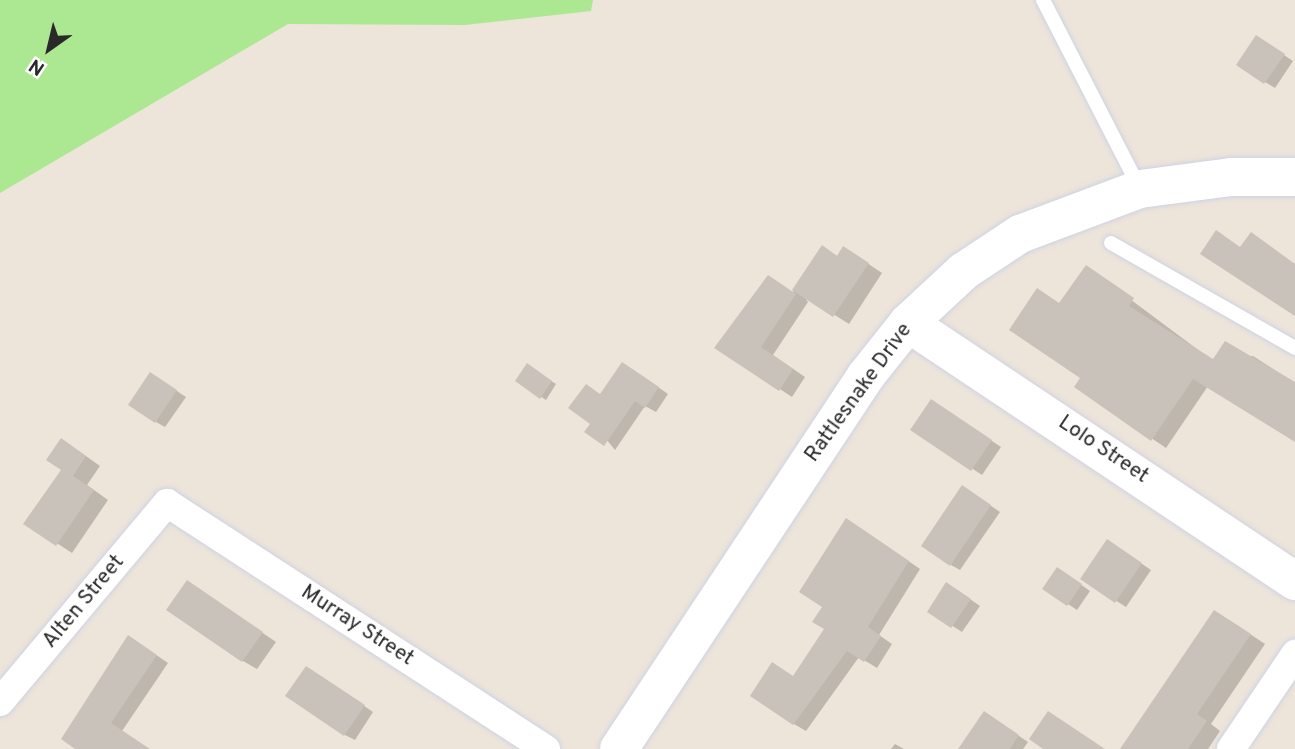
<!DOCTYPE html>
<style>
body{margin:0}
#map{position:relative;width:1295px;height:749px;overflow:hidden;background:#ede5da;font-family:Overpass,sans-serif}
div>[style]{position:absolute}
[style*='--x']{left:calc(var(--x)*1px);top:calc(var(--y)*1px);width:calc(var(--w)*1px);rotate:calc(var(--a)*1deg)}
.green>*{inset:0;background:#ace792}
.shadow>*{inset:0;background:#0003}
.building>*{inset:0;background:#c8c2ba}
.roads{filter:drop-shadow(0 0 2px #cfd2e3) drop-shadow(0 0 2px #cfd2e3)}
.lane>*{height:14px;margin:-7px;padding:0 7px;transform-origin:7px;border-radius:7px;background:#fff}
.street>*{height:28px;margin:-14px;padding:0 14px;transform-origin:14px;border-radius:14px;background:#fff}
.secondary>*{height:38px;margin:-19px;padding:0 19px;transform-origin:19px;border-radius:19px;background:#fff}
span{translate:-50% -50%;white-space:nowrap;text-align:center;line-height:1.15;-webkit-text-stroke:5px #fff;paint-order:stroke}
.street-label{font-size:21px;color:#292929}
.north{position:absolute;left:14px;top:14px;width:70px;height:70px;-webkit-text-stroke:5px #fff;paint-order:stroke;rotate:214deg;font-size:19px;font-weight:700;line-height:28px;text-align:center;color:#292929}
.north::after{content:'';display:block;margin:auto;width:24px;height:32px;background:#292929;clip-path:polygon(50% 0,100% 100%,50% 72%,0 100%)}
</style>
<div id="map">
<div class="green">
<div style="clip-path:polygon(0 0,593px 0,591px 11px,465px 25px,288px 24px,0 193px)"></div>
</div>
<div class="shadow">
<div style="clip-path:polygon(1266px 43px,1293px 61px,1275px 88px,1238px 65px)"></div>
<div style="clip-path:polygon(822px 248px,839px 257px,858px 257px,882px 273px,849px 324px,803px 295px,808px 302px,773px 355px,805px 377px,792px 397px,716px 347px,793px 292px)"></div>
<div style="clip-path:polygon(1087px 267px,1213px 361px,1253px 356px,1295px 383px,1295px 440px,1208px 386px,1166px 448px,1076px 387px,1082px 378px,1060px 304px)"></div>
<div style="clip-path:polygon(527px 366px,556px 384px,546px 400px,517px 381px)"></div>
<div style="clip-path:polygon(632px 369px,668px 394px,656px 412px,645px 406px,615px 450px,593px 423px)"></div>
<div style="clip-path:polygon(160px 380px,186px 397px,165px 427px,156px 422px)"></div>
<div style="clip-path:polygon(941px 407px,1001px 447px,982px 475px,913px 429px)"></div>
<div style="clip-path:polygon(76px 449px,100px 466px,87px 485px,108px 500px,72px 553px,26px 523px)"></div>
<div style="clip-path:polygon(972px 493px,1000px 512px,960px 570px,951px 565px)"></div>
<div style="clip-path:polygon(859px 527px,920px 569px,879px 635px,892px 644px,877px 668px,859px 657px,806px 731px,794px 724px,794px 677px,826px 629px,824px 607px)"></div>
<div style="clip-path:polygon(1117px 547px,1151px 570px,1126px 607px,1082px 579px)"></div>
<div style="clip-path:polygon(1067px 575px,1090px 591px,1077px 610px,1068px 604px)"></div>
<div style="clip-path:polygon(188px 582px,276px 642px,257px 669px,243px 661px)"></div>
<div style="clip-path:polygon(957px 590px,980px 606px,962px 632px,929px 611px)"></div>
<div style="clip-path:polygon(1229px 620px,1265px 644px,1211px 724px,1220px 731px,1208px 749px,1122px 749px)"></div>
<div style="clip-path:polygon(140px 644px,168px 663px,122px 731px,146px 749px,79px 749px)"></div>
<div style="clip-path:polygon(316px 673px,373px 712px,355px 740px,345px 735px)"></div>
<div style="clip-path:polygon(994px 719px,1028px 742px,1023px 749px,960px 749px)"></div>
<div style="clip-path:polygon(895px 744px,904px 749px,891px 749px)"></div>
</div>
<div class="building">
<div style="clip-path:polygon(1256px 35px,1285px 54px,1264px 84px,1236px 65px)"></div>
<div style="clip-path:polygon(1216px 230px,1240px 247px,1251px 232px,1295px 264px,1295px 316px,1200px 254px)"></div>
<div style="clip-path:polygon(822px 245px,837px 256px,843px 246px,869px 263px,833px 317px,792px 290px)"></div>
<div style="clip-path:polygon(1086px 265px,1134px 298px,1129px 306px,1213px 359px,1225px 341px,1295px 382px,1295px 442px,1193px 379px,1151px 441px,1074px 387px,1080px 378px,1009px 330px,1037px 288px,1059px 303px)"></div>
<div style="clip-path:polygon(768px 275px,796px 294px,761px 347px,793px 369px,779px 391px,714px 348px)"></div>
<div style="clip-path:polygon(622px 362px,659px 387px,645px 408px,635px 401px,604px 446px,584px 432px,590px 424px,568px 408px,586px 384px,600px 394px)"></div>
<div style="clip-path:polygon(527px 363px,552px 381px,540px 399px,515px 381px)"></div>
<div style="clip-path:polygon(150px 372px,177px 390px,155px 423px,128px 405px)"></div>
<div style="clip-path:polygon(931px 399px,992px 440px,971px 471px,910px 430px)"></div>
<div style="clip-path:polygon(61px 438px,86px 456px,73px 476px,94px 490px,56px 546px,23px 524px,61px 470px,46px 460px)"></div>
<div style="clip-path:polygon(962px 485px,991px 505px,950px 566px,921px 546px)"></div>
<div style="clip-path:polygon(846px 518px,909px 561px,868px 627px,881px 636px,864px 662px,847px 651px,793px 725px,750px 696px,772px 662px,793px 676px,824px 629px,812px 622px,822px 607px,799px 592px)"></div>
<div style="clip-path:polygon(1107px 539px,1142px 563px,1115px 603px,1080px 579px)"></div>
<div style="clip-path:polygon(1057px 567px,1082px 584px,1067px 606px,1042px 589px)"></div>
<div style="clip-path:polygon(187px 580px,263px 632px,242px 662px,166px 610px)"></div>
<div style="clip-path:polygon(946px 582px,971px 599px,951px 628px,927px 612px)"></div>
<div style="clip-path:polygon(1214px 610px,1251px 634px,1197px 714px,1207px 721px,1188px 749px,1120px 749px)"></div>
<div style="clip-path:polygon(128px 635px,157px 655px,111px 723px,150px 749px,75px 749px,61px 739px)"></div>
<div style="clip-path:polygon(306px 666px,365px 705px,344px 736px,285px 696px)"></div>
<div style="clip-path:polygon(984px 711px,1019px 735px,1010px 749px,958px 749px)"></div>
<div style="clip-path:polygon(1048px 711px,1105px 749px,1043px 749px,1029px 739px)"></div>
</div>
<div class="roads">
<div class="lane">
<div style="--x:1043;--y:0;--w:210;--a:62.8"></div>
<div style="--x:1111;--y:243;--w:212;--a:29.7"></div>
</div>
<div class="street">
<div style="--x:0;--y:702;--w:260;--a:-50"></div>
<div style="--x:167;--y:503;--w:452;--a:33"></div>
<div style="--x:1231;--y:749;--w:115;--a:-56"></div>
</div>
<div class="secondary">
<div style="--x:908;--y:323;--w:465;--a:33.7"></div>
<div style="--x:619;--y:749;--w:446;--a:-56.5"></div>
<div style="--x:865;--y:377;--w:69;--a:-51.5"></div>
<div style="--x:908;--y:323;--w:76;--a:-42.9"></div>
<div style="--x:964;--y:271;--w:67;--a:-33.5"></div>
<div style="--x:1020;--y:234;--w:128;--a:-20.6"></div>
<div style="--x:1140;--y:189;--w:92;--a:-7.5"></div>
<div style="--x:1231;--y:177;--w:64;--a:0"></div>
</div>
</div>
<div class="street-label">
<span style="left:859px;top:393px;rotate:-54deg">Rattlesnake Drive</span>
<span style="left:1103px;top:450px;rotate:34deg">Lolo Street</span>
<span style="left:84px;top:602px;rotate:-50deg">Alten Street</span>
<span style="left:357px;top:626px;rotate:33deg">Murray Street</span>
</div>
<div class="north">N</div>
</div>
